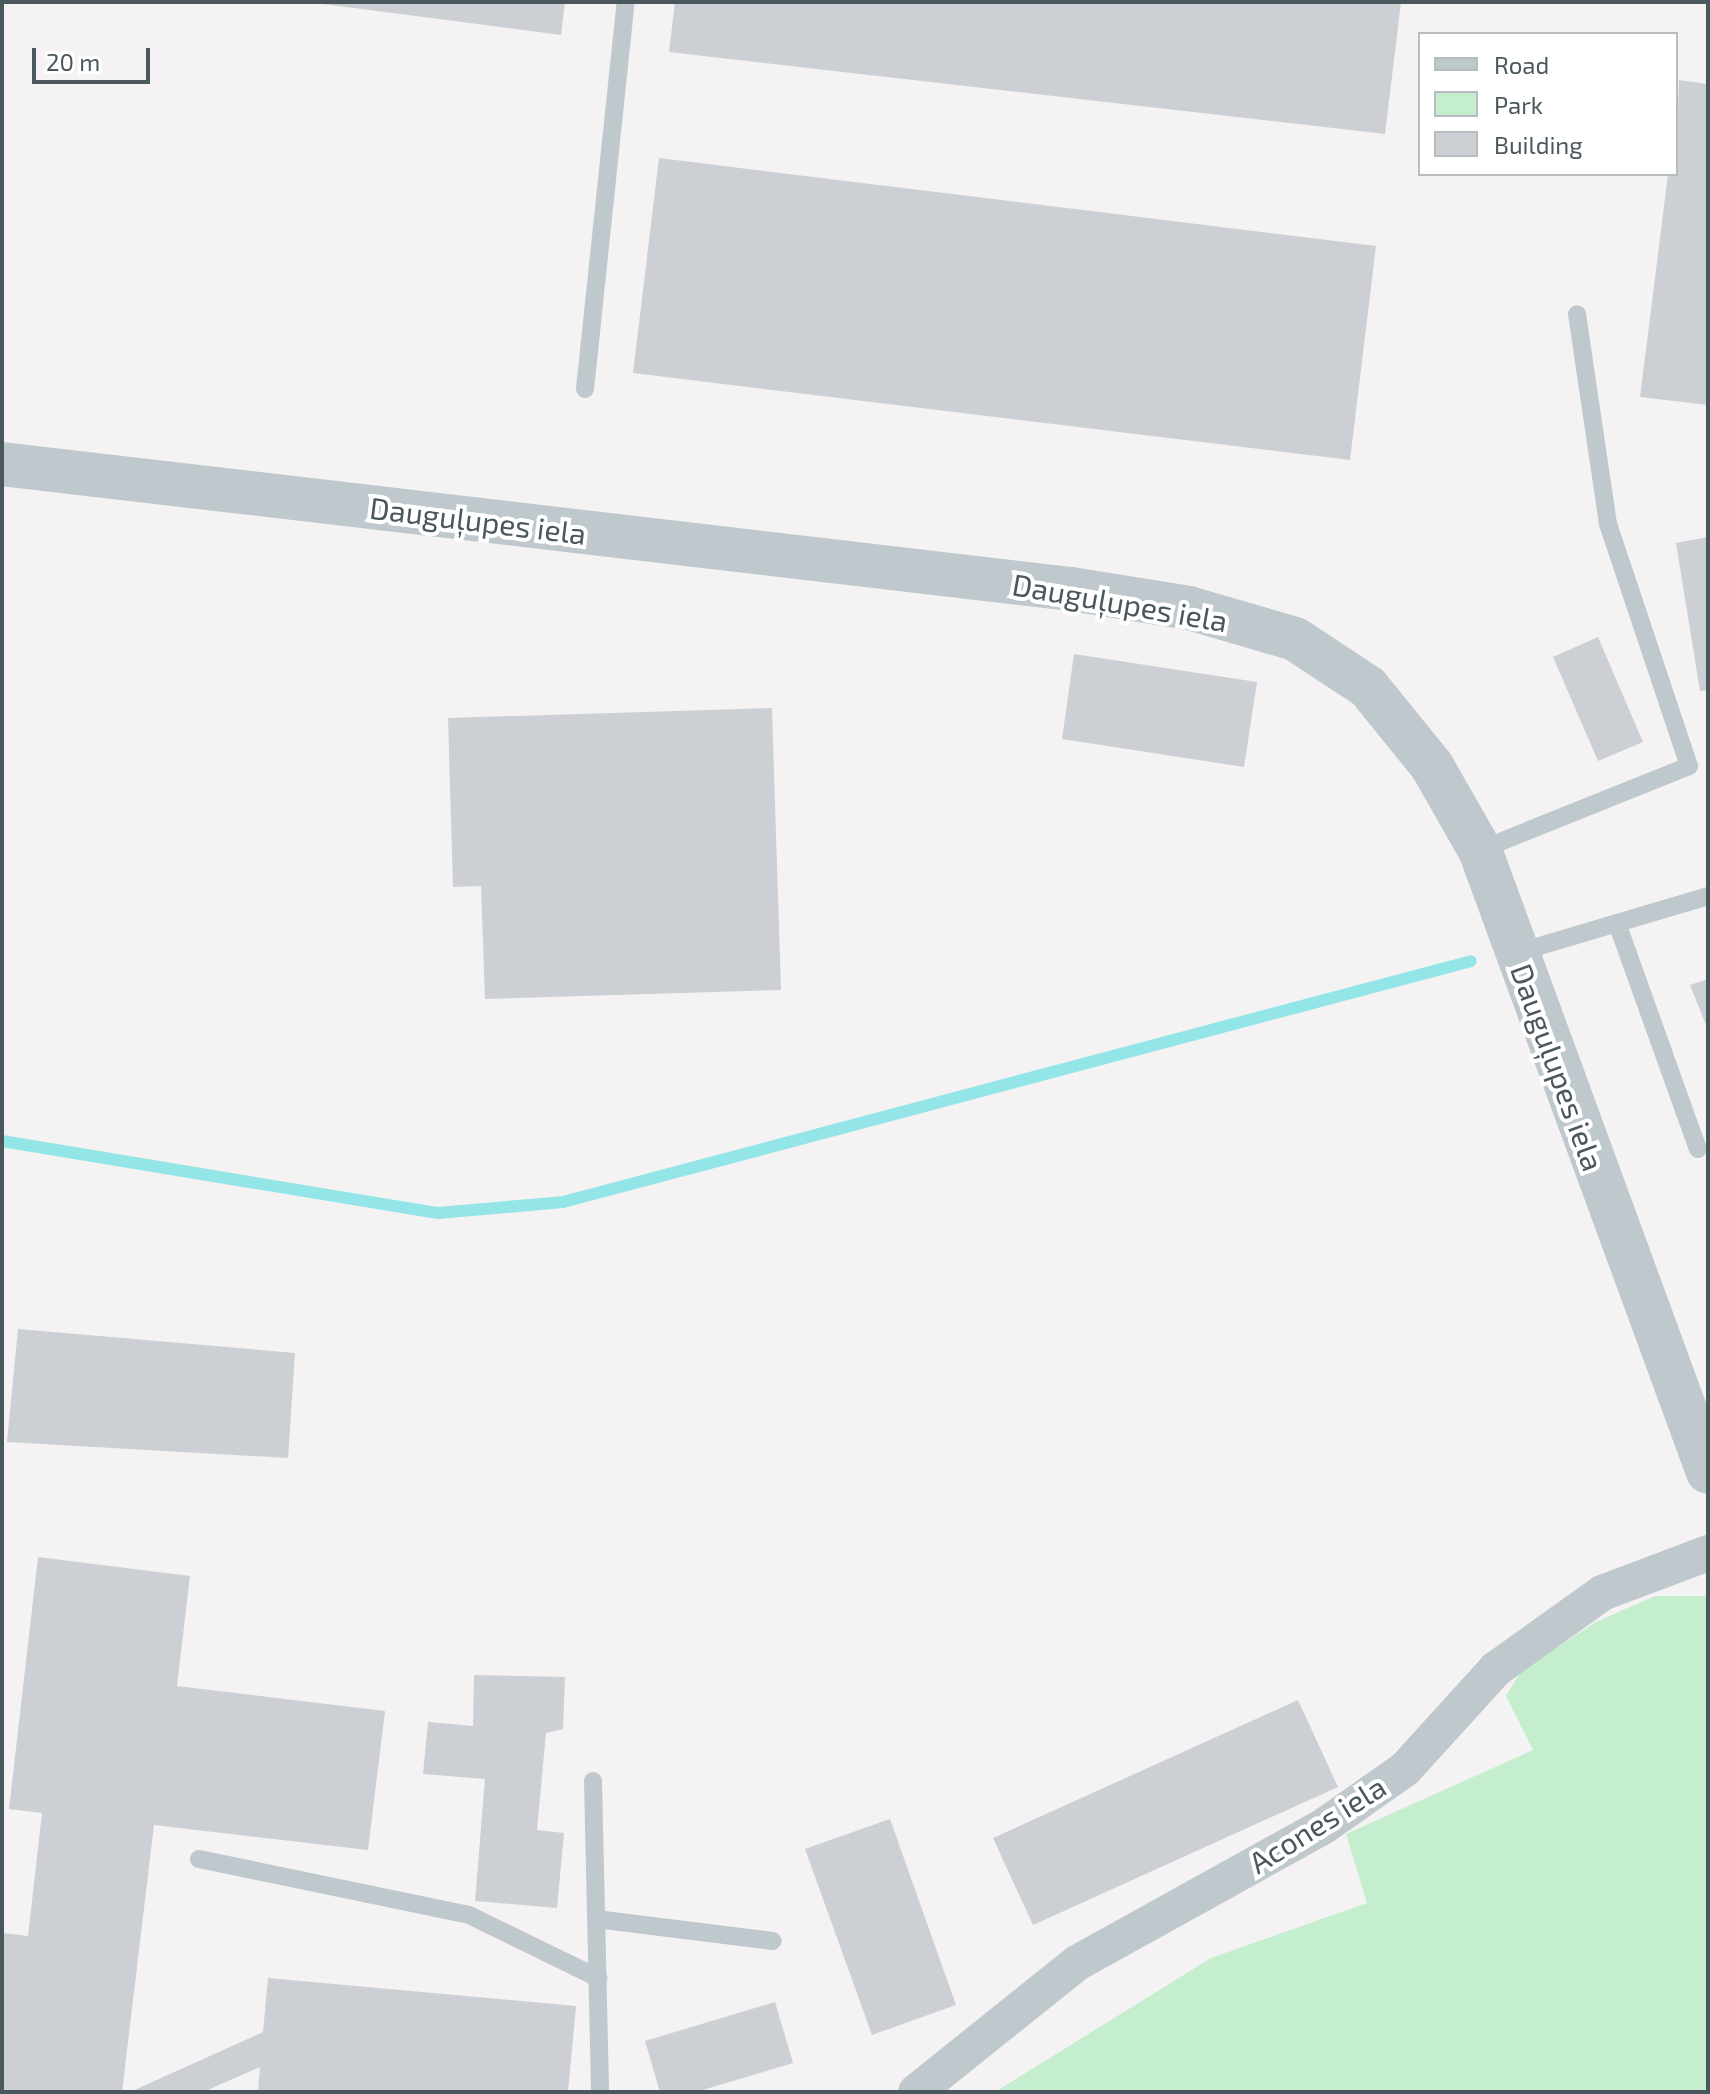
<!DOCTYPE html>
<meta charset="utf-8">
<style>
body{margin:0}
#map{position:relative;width:1710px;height:2094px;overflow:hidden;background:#f4f2f2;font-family:"Exo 2",sans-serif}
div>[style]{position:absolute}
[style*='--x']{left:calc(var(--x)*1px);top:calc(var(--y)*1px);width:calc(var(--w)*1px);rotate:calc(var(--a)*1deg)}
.green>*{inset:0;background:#c4eecd}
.stream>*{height:12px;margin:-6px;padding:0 6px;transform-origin:6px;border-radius:6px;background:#94e5e8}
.building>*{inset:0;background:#ccd0d4}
.service>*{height:18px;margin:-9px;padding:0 9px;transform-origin:9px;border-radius:9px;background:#bec8cd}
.minor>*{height:36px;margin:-18px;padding:0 18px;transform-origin:18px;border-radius:18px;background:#bec8cd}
.tertiary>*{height:44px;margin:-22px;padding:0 22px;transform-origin:22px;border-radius:22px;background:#bec8cd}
span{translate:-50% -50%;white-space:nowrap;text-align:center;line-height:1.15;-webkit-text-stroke:8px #fff;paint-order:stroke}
.street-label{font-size:30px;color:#4a585e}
.frame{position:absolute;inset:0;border:4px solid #4a585e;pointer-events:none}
.legend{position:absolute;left:1418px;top:32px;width:260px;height:144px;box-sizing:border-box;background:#fff;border:2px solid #b7bcbf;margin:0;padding:10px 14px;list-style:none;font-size:24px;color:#4a585e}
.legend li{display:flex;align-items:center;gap:16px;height:40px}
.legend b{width:40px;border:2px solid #b7bcbf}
.scale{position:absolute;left:32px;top:48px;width:118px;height:36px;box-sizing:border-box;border:4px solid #4a585e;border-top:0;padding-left:10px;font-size:24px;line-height:28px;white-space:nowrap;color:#4a585e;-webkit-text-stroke:6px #fff;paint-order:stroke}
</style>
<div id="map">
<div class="green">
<div style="clip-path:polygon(1655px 1596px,1708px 1596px,1708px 2092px,995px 2092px,1211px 1958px,1367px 1903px,1346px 1834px,1533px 1750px,1506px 1696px,1521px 1671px,1596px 1622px)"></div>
</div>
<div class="stream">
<div style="--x:2;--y:1141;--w:442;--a:9.4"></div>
<div style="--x:438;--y:1213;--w:125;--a:-5"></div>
<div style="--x:563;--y:1202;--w:939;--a:-14.86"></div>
</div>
<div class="building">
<div style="clip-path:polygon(308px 2px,565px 2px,561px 35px)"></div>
<div style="clip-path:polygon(675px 2px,1401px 2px,1385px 134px,669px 52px)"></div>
<div style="clip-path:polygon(1679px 80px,1708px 84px,1708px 405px,1640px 397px,1668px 174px,1676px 174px)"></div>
<div style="clip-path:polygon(659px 158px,1376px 246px,1350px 460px,633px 373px)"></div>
<div style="clip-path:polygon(1708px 537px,1708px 690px,1700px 691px,1676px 543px)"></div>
<div style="clip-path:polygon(1598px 637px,1643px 742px,1598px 761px,1553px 657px)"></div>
<div style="clip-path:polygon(1074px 654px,1257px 682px,1244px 767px,1062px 739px)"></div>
<div style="clip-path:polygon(772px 708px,781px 990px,485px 999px,481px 886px,453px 887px,448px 718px)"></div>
<div style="clip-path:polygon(1708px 979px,1708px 1030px,1690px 985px)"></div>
<div style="clip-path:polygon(18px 1329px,295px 1353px,288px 1458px,7px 1442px)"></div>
<div style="clip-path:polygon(38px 1557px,190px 1576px,177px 1686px,385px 1711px,368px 1850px,154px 1825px,122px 2092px,2px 2092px,2px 1933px,28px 1936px,42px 1813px,9px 1809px)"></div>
<div style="clip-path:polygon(474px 1675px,565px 1677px,563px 1729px,546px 1733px,537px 1830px,564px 1833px,557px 1908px,475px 1901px,485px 1779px,423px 1774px,428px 1722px,473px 1726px)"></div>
<div style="clip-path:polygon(1298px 1700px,1338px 1787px,1033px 1925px,993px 1838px)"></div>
<div style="clip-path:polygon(890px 1819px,956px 2005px,872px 2035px,805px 1849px)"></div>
<div style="clip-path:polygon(268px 1978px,576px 2006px,568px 2092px,258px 2092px,260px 2067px,203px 2092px,130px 2092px,263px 2032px)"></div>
<div style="clip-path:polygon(775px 2002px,793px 2063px,696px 2092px,660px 2092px,645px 2041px)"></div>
</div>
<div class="service">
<div style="--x:585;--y:389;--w:389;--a:-84"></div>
<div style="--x:1480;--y:850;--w:225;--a:-21.9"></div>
<div style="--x:1689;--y:766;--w:255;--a:-108.5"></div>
<div style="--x:1608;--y:524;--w:212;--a:-98.4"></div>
<div style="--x:1617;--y:923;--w:240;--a:70.3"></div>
<div style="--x:1516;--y:953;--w:200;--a:-16.5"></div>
<div style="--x:593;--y:1781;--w:311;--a:88.7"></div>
<div style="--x:199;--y:1859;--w:276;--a:11.7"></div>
<div style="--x:469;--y:1915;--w:144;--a:26"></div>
<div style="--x:596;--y:1919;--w:178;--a:7.1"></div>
</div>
<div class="minor">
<div style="--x:916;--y:2092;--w:206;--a:-38.7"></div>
<div style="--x:1077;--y:1963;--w:282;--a:-29"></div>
<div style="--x:1324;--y:1826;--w:99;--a:-35.1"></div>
<div style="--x:1405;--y:1769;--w:135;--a:-47.7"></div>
<div style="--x:1496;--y:1669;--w:130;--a:-35.6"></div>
<div style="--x:1602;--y:1593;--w:113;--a:-20.7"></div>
</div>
<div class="tertiary">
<div style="--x:2;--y:464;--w:1076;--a:6.67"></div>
<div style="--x:1071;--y:589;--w:120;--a:9.1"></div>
<div style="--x:1189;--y:608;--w:110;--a:16.3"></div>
<div style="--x:1295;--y:639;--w:87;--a:33.3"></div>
<div style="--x:1368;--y:687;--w:102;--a:51"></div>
<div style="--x:1432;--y:766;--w:97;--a:60.3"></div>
<div style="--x:1480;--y:850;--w:662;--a:69.87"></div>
</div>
<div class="street-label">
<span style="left:478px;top:520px;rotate:7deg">Dauguļupes iela</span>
<span style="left:1120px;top:602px;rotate:10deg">Dauguļupes iela</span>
<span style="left:1558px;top:1067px;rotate:70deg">Dauguļupes iela</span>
<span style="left:1317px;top:1824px;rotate:-32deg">Acones iela</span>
</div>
<div class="frame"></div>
<ul class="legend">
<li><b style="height:10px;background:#bec8cd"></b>Road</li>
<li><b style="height:22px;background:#c4eecd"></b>Park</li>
<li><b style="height:22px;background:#ccd0d4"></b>Building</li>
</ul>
<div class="scale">20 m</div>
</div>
